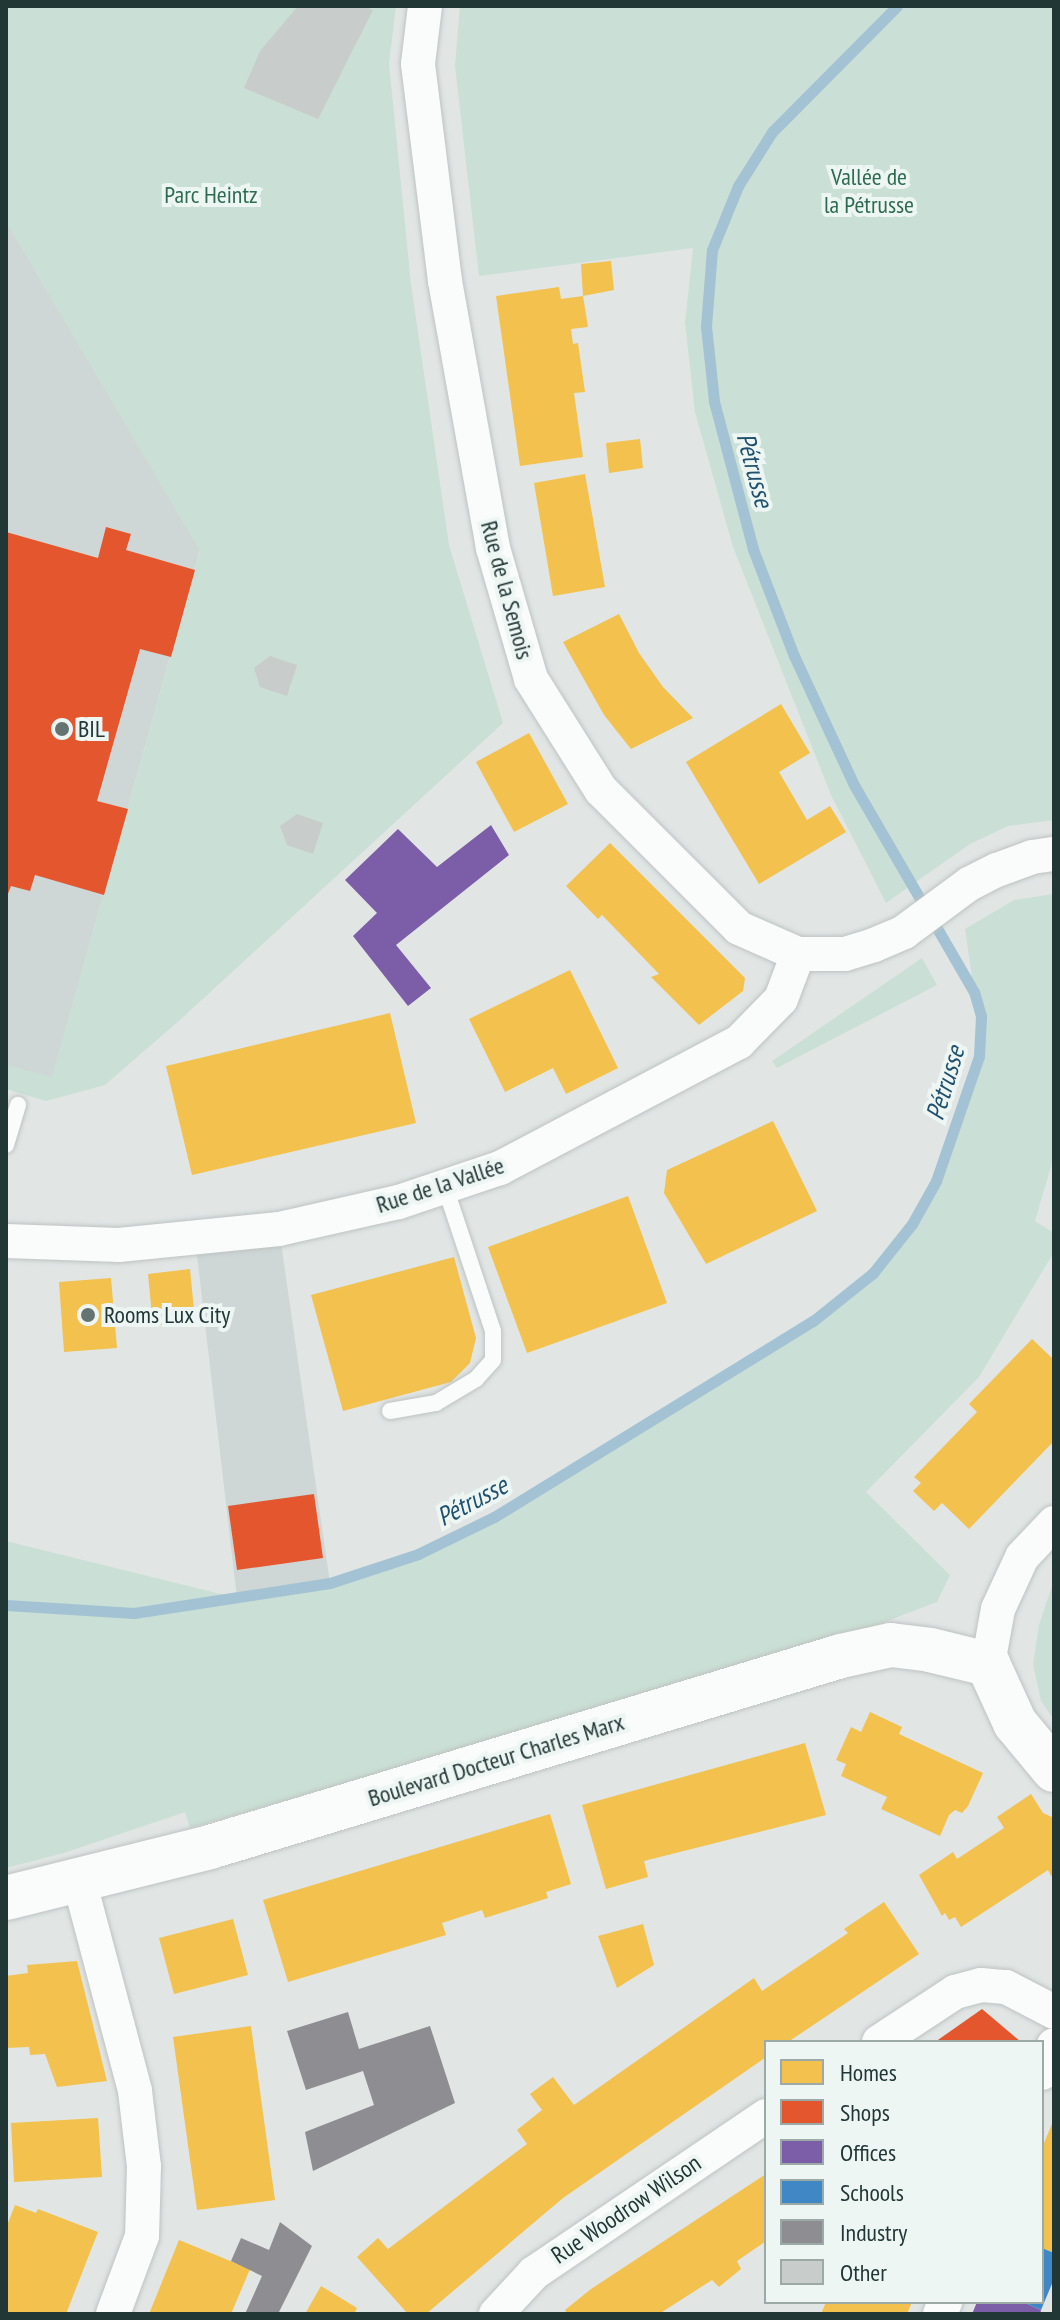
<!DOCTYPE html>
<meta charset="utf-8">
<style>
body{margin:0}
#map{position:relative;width:1060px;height:2320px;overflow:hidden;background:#e1e6e5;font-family:"PT Sans Narrow",sans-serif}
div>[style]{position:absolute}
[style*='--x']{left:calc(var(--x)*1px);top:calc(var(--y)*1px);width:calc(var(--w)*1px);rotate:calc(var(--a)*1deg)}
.built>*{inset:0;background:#ced7d5}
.green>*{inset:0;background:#cadfd5}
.homes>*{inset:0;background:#f2c14e}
.shops>*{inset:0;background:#e4572e}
.offices>*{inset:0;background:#7b5ea7}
.schools>*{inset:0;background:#3f88c5}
.industry>*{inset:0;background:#8d8d92}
.stream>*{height:11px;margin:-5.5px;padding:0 5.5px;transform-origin:5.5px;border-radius:5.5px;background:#a3c2d3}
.building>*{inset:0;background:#c8cdcc}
.roads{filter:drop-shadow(0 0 2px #bec3c2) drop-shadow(0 0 2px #bec3c2)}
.lane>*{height:16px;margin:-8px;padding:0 8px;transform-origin:8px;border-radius:8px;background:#fafbfb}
.street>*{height:34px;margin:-17px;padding:0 17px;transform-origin:17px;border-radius:17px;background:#fafbfb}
.secondary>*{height:44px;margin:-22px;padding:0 22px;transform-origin:22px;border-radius:22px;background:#fafbfb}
.dots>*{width:22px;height:22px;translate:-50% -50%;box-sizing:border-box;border:4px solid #eef6f3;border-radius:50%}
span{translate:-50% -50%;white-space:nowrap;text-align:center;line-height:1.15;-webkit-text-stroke:8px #eef6f3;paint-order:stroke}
.park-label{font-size:24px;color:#2d6b52}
.street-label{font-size:24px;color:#213736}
.poi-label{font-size:24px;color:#213736}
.left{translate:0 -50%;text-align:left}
.water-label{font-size:26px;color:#1f516f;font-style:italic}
.frame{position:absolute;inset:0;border:8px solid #213736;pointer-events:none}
.legend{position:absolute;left:764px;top:2040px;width:280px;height:264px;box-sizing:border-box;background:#eef6f3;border:2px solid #9caaa7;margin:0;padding:10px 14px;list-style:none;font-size:24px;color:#213736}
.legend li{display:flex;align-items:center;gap:16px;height:40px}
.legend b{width:40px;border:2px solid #9caaa7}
</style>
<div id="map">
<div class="built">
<div style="clip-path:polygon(6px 221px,200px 550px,52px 1078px,6px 1065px)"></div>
<div style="clip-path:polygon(279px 1229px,330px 1583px,237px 1598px,195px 1238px)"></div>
</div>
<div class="green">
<div style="clip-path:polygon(6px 6px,396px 6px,389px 63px,411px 284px,449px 545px,503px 723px,181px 1019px,105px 1085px,46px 1101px,6px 1089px,6px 1065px,52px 1077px,200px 551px,6px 221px)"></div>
<div style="clip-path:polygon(460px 6px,1054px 6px,1054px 820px,1008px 826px,970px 844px,886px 903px,831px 795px,733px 547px,695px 412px,685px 323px,693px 248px,479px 276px,455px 66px)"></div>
<div style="clip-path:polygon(1054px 894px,1054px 1156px,1035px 1221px,1054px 1233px,1054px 1252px,979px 1377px,866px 1492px,950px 1575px,937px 1602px,832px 1642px,190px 1828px,185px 1812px,64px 1853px,6px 1868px,6px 1541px,237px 1598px,330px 1583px,418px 1554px,494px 1517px,813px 1321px,873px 1273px,912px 1224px,936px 1181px,979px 1056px,981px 1016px,974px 992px,965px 929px,1014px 900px)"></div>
<div style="clip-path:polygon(922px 958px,937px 985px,777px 1068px,772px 1061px)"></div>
<div style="clip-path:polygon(1054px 1580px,1054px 1720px,1041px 1701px,1033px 1664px,1039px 1625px)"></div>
</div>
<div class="homes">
<div style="clip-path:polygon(611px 261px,614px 290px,583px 296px,581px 264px)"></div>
<div style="clip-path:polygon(559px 287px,561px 299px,583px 296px,588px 327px,571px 329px,573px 344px,578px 343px,585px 392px,574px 393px,583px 457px,520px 466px,496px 296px)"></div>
<div style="clip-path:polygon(640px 439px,643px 468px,609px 473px,606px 443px)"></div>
<div style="clip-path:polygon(585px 474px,605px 587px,553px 596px,534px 483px)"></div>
<div style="clip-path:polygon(619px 614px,639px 653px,663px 687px,693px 718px,631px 749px,604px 715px,563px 642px)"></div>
<div style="clip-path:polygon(781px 704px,810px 753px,779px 772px,807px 820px,830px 806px,846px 832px,759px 884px,686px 762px)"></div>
<div style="clip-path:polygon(529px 733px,568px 804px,514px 832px,476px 762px)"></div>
<div style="clip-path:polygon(610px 843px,745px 978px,743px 991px,699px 1025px,651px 977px,659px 974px,602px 915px,598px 919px,566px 886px)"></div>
<div style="clip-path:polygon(570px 970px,618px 1068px,566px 1094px,553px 1068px,505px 1092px,469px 1019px)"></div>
<div style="clip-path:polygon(390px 1013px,416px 1123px,192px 1175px,166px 1066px)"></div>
<div style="clip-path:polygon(773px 1121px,817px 1211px,706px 1264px,664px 1193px,667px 1170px)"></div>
<div style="clip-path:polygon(628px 1196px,667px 1303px,527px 1353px,488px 1247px)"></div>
<div style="clip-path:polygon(454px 1257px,476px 1338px,470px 1363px,451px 1382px,343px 1411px,311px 1295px)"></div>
<div style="clip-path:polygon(190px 1269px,195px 1321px,153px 1326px,148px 1274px)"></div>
<div style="clip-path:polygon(111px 1278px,117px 1348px,64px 1352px,59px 1282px)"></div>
<div style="clip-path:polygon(1032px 1339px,1054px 1360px,1054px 1441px,969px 1529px,942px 1503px,934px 1511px,913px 1491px,921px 1483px,914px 1477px,977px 1412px,969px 1404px)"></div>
<div style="clip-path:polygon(870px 1712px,902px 1727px,899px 1734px,983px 1773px,968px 1806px,962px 1813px,955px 1810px,949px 1815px,940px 1836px,881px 1809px,887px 1797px,841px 1776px,846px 1764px,836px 1760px,851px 1727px,861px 1732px)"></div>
<div style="clip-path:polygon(805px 1743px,826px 1815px,644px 1861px,648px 1877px,606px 1889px,582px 1805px)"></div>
<div style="clip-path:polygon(1031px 1794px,1043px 1813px,1054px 1818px,1054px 1874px,1051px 1876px,1048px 1870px,961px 1927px,955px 1917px,949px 1920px,945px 1913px,942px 1916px,919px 1875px,953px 1852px,957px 1859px,1004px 1828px,997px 1817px)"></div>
<div style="clip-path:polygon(550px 1814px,571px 1884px,546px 1892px,548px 1898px,523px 1906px,485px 1918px,482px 1910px,442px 1923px,446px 1935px,288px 1982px,263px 1900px)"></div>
<div style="clip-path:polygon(884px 1902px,919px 1954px,788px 2042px,766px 2042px,766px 2057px,563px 2198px,426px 2314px,408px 2314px,357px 2257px,378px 2238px,388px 2249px,527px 2144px,517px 2130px,542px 2110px,530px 2094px,553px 2077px,574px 2105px,754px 1978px,762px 1991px,848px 1933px,844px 1929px)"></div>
<div style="clip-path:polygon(233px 1919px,248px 1975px,174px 1994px,159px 1938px)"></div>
<div style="clip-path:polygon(643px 1924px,654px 1965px,617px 1988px,598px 1936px)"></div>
<div style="clip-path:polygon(77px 1961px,107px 2081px,57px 2087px,45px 2054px,30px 2055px,29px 2047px,6px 2048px,6px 1976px,28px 1973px,27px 1965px)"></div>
<div style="clip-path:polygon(251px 2026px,275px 2200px,197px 2210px,173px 2037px)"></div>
<div style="clip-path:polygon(98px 2118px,102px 2177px,14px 2182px,11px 2123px)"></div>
<div style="clip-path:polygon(1054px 2119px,1054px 2253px,1042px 2248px,1042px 2148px)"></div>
<div style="clip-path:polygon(766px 2174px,766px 2241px,737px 2261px,741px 2269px,719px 2287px,712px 2280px,659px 2314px,567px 2314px,565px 2310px,591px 2289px)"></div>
<div style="clip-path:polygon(15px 2205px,36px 2213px,38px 2209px,98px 2232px,66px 2314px,6px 2314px,6px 2228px)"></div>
<div style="clip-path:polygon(179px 2240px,250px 2269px,231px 2314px,149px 2314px)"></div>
<div style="clip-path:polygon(321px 2286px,357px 2308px,354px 2314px,305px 2314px)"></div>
<div style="clip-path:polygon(826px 2302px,912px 2302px,907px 2314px,821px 2314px)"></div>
</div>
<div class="shops">
<div style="clip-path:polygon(106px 527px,131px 534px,126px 550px,195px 570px,171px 657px,140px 649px,97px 801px,128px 809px,104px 895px,35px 875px,30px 891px,11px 886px,6px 899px,6px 532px,98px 558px)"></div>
<div style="clip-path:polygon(314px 1494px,323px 1558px,237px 1570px,228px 1506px)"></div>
<div style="clip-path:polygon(982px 2009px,1021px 2042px,935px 2042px)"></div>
</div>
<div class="offices">
<div style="clip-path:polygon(491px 825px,509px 855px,396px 945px,431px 988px,408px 1006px,353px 936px,377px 913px,345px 880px,398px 829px,437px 867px)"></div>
<div style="clip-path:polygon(977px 2302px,1023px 2302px,1041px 2310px,1040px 2314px,972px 2314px)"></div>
</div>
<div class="schools">
<div style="clip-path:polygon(1042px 2248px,1054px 2253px,1054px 2279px,1041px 2310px,1023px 2302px,1042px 2302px)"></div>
</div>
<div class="industry">
<div style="clip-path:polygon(348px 2012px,359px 2049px,430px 2026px,455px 2103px,313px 2171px,305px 2132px,374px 2105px,363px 2071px,306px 2090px,287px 2031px)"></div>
<div style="clip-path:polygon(280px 2222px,312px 2246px,278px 2314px,245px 2314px,262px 2276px,231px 2261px,241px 2238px,269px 2250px)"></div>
</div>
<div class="stream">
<div style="--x:6;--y:1605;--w:128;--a:3.6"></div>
<div style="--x:134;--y:1613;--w:198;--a:-8.7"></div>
<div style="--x:330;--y:1583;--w:93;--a:-18.2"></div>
<div style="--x:418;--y:1554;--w:85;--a:-26"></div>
<div style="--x:494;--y:1517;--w:374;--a:-31.6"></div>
<div style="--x:813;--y:1321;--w:77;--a:-38.7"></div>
<div style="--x:873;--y:1273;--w:63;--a:-51.5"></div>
<div style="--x:912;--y:1224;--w:49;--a:-60.8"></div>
<div style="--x:936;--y:1181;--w:132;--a:-71"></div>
<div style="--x:979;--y:1056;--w:40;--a:-87.1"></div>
<div style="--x:981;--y:1016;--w:25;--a:-106"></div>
<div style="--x:974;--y:992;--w:239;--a:-120.1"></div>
<div style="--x:854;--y:785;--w:142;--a:-114.9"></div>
<div style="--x:794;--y:656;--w:115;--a:-111"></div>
<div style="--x:753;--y:549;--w:153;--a:-104.8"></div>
<div style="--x:714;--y:401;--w:75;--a:-96.1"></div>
<div style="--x:706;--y:326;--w:76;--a:-85.5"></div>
<div style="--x:712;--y:250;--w:69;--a:-67.9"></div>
<div style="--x:738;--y:186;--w:64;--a:-57.8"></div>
<div style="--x:772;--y:132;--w:177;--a:-45.2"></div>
</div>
<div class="building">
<div style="clip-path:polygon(298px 6px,363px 6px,373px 10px,318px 119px,244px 88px,260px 51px)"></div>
<div style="clip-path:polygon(270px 656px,297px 665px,287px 696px,260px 687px,254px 668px)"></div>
<div style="clip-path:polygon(297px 814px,323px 823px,313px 854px,287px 845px,280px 826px)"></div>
</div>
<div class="roads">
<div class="lane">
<div style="--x:6;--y:1145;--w:42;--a:-73.3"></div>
<div style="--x:390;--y:1411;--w:47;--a:-9.9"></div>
<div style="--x:436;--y:1403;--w:47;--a:-31"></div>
<div style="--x:476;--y:1379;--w:25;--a:-48"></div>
<div style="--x:493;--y:1360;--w:29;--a:-90"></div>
<div style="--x:493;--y:1331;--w:152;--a:-108.4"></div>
</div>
<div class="street">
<div style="--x:425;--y:6;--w:58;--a:96.9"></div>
<div style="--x:418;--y:64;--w:219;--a:82.9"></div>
<div style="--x:445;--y:281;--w:271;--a:79.8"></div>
<div style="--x:493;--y:548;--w:136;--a:73.8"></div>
<div style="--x:531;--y:679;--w:131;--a:57.8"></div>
<div style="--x:601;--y:790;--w:195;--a:45"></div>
<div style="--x:739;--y:928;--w:64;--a:23.8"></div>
<div style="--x:798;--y:954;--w:47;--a:0"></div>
<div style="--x:845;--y:954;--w:30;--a:-17"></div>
<div style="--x:874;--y:945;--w:33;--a:-23"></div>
<div style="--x:904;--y:932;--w:81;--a:-36.4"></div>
<div style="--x:969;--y:884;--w:31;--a:-27"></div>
<div style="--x:997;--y:870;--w:37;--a:-20"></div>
<div style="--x:1032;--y:857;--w:22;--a:-8"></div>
<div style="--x:6;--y:1241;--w:113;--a:2"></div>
<div style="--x:119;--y:1245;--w:161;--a:-5.7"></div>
<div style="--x:279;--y:1229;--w:123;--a:-12.7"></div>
<div style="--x:399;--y:1202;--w:107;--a:-18.6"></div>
<div style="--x:500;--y:1168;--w:270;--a:-27.8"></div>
<div style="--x:739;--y:1042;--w:60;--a:-45.7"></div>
<div style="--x:781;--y:999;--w:48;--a:-69.3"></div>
<div style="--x:988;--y:1664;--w:56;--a:-79.7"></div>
<div style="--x:998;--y:1609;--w:57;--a:-65.2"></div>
<div style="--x:1022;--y:1557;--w:47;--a:-46.7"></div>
<div style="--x:79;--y:1880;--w:218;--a:75.1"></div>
<div style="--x:135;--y:2091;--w:76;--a:83.2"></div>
<div style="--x:144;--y:2166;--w:70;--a:91.6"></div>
<div style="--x:142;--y:2236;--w:83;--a:110.4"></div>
<div style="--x:879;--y:2042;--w:91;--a:-33.3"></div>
<div style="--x:955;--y:1992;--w:27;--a:-15"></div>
<div style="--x:981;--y:1985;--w:25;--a:5"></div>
<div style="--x:1006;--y:1987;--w:54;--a:27.5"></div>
<div style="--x:1042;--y:2073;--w:30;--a:-67"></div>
<div style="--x:496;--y:2314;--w:56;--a:-47.2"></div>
<div style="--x:534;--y:2273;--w:280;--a:-34.1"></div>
<div style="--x:940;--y:2314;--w:13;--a:-67"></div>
</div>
<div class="secondary">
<div style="--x:6;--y:1898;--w:210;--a:-14"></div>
<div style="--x:210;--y:1847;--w:659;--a:-16.84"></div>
<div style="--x:841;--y:1656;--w:51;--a:-12.4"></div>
<div style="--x:891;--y:1645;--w:39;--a:7"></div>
<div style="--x:930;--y:1650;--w:60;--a:13.6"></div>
<div style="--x:988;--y:1664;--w:65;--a:65.4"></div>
<div style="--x:1015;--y:1723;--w:61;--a:50.3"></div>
</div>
</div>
<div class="dots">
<div style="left:62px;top:729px;background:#647473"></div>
<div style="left:88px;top:1315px;background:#647473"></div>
</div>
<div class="park-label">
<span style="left:869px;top:191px">Vallée de<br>la Pétrusse</span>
<span style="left:211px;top:195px">Parc Heintz</span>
</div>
<div class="street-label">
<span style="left:507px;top:590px;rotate:75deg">Rue de la Semois</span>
<span style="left:440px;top:1185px;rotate:-18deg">Rue de la Vallée</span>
<span style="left:496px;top:1760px;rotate:-17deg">Boulevard Docteur Charles Marx</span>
<span style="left:626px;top:2209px;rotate:-34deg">Rue Woodrow Wilson</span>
</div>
<div class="poi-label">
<span class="left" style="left:78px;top:729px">BIL</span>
<span class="left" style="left:104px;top:1315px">Rooms Lux City</span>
</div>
<div class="water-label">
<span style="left:755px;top:470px;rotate:75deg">Pétrusse</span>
<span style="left:945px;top:1083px;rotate:-73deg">Pétrusse</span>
<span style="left:472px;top:1501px;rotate:-28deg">Pétrusse</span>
</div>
<div class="frame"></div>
<ul class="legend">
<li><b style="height:22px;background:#f2c14e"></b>Homes</li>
<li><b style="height:22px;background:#e4572e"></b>Shops</li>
<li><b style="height:22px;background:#7b5ea7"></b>Offices</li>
<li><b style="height:22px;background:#3f88c5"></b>Schools</li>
<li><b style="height:22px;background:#8d8d92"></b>Industry</li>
<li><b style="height:22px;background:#c8cdcc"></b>Other</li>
</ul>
</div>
